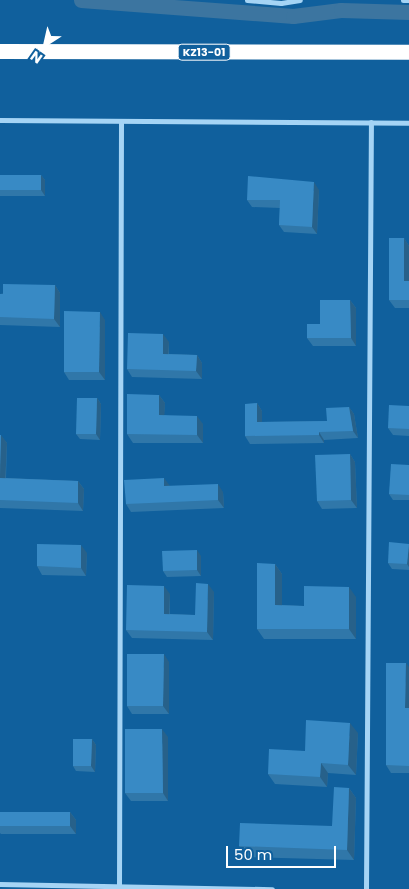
<!DOCTYPE html>
<style>
body{margin:0}
#map{position:relative;width:409px;height:889px;overflow:hidden;background:#10609d;font-family:Poppins,sans-serif}
div>[style]{position:absolute}
[style*='--x']{left:calc(var(--x)*1px);top:calc(var(--y)*1px);width:calc(var(--w)*1px);rotate:calc(var(--a)*1deg)}
.canal>*{height:15px;margin:-7.5px;padding:0 7.5px;transform-origin:7.5px;border-radius:7.5px;background:#3c75a0}
.street>*{height:5px;margin:-2.5px;padding:0 2.5px;transform-origin:2.5px;border-radius:2.5px;background:#a5d4f5}
.highway>*{height:15px;margin:-7.5px;padding:0 7.5px;transform-origin:7.5px;border-radius:7.5px;background:#fff}
.wall>*{inset:0;background:#3077a9}
.shaded-wall>*{inset:0;background:#27618a}
.building>*{inset:0;background:#388ac5}
span{translate:-50% -50%;white-space:nowrap;text-align:center;line-height:1.15;-webkit-text-stroke:4px #10609d;paint-order:stroke}
.shield-label span{padding:1px 4px;background:#10609d;border:1px solid;border-radius:4px;-webkit-text-stroke-width:0}
.shield-label{font-size:11px;color:#fff;font-weight:700}
.north{position:absolute;left:20px;top:20px;width:50px;height:50px;-webkit-text-stroke:4px #10609d;paint-order:stroke;rotate:215deg;font-size:14px;font-weight:700;line-height:20px;text-align:center;color:#fff}
.north::after{content:'';display:block;margin:auto;width:18px;height:22px;background:#fff;clip-path:polygon(50% 0,100% 100%,50% 72%,0 100%)}
.scale{position:absolute;left:226px;top:846px;width:110px;height:22px;box-sizing:border-box;border:2px solid #fff;border-top:0;padding-left:6px;font-size:15px;line-height:18px;white-space:nowrap;color:#fff;-webkit-text-stroke:4px #10609d;paint-order:stroke}
</style>
<div id="map">
<div class="canal">
<div style="--x:81;--y:0;--w:213;--a:4.3"></div>
<div style="--x:293;--y:16;--w:48;--a:-7.1"></div>
<div style="--x:341;--y:10;--w:68;--a:1.7"></div>
</div>
<div class="street">
<div style="--x:247;--y:0;--w:34;--a:5"></div>
<div style="--x:281;--y:3;--w:19;--a:-9"></div>
<div style="--x:403;--y:0;--w:6;--a:0"></div>
<div style="--x:0;--y:120;--w:409;--a:0.4"></div>
<div style="--x:0;--y:884;--w:272;--a:1.1"></div>
<div style="--x:119;--y:889;--w:768;--a:-89.85"></div>
<div style="--x:366;--y:889;--w:767;--a:-89.63"></div>
</div>
<div class="highway">
<div style="--x:0;--y:51;--w:409;--a:0.1"></div>
</div>
<div class="wall">
<div style="clip-path:polygon(0 175px,41px 175px,45px 180px,45px 196px,0 196px)"></div>
<div style="clip-path:polygon(319px 190px,317px 234px,284px 232px,279px 225px,280px 208px,252px 207px,247px 200px)"></div>
<div style="clip-path:polygon(404px 238px,409px 246px,409px 308px,395px 308px,389px 300px)"></div>
<div style="clip-path:polygon(55px 285px,60px 293px,60px 327px,0 325px,0 294px)"></div>
<div style="clip-path:polygon(350px 300px,356px 308px,356px 346px,313px 346px,307px 338px,320px 324px)"></div>
<div style="clip-path:polygon(105px 320px,105px 380px,69px 380px,64px 372px)"></div>
<div style="clip-path:polygon(169px 342px,169px 354px,197px 355px,202px 363px,202px 379px,132px 377px,127px 369px)"></div>
<div style="clip-path:polygon(159px 395px,165px 403px,164px 415px,203px 424px,203px 443px,133px 443px,127px 434px)"></div>
<div style="clip-path:polygon(97px 398px,101px 404px,100px 440px,80px 439px,76px 434px)"></div>
<div style="clip-path:polygon(257px 403px,262px 411px,262px 422px,327px 421px,349px 407px,354px 414px,358px 438px,324px 440px,324px 443px,250px 444px,245px 436px)"></div>
<div style="clip-path:polygon(409px 406px,409px 436px,393px 435px,388px 428px)"></div>
<div style="clip-path:polygon(0 435px,7px 443px,6px 478px,78px 481px,84px 489px,83px 511px,0 508px)"></div>
<div style="clip-path:polygon(350px 454px,355px 462px,357px 508px,322px 509px,317px 501px)"></div>
<div style="clip-path:polygon(409px 465px,409px 500px,393px 500px,389px 494px)"></div>
<div style="clip-path:polygon(170px 486px,223px 492px,224px 508px,131px 512px,126px 504px)"></div>
<div style="clip-path:polygon(409px 544px,409px 570px,392px 569px,388px 563px)"></div>
<div style="clip-path:polygon(87px 553px,86px 576px,42px 575px,37px 566px)"></div>
<div style="clip-path:polygon(201px 556px,201px 576px,167px 577px,163px 571px)"></div>
<div style="clip-path:polygon(275px 564px,282px 574px,282px 605px,304px 606px,356px 597px,356px 639px,264px 639px,257px 629px)"></div>
<div style="clip-path:polygon(214px 592px,213px 640px,132px 638px,126px 630px,170px 594px,170px 614px,195px 615px)"></div>
<div style="clip-path:polygon(169px 662px,169px 714px,132px 714px,127px 706px)"></div>
<div style="clip-path:polygon(409px 667px,409px 773px,391px 773px,386px 765px)"></div>
<div style="clip-path:polygon(358px 733px,356px 775px,328px 773px,327px 787px,275px 784px,268px 774px,305px 751px)"></div>
<div style="clip-path:polygon(168px 737px,168px 801px,131px 801px,125px 793px)"></div>
<div style="clip-path:polygon(92px 739px,96px 745px,95px 772px,76px 771px,73px 766px)"></div>
<div style="clip-path:polygon(349px 788px,356px 798px,354px 860px,246px 857px,239px 846px,332px 826px)"></div>
<div style="clip-path:polygon(0 812px,70px 812px,76px 820px,76px 834px,1px 834px,0 833px)"></div>
</div>
<div class="shaded-wall">
<div style="clip-path:polygon(41px 175px,45px 180px,45px 196px,41px 190px)"></div>
<div style="clip-path:polygon(314px 182px,319px 190px,317px 234px,312px 227px)"></div>
<div style="clip-path:polygon(404px 238px,409px 246px,409px 288px,404px 281px)"></div>
<div style="clip-path:polygon(55px 285px,60px 293px,60px 327px,54px 319px)"></div>
<div style="clip-path:polygon(350px 300px,356px 308px,356px 346px,351px 338px)"></div>
<div style="clip-path:polygon(100px 312px,105px 320px,105px 380px,99px 372px)"></div>
<div style="clip-path:polygon(163px 334px,169px 342px,168px 362px,163px 354px)"></div>
<div style="clip-path:polygon(197px 355px,202px 363px,202px 379px,196px 371px)"></div>
<div style="clip-path:polygon(159px 395px,165px 403px,164px 423px,159px 415px)"></div>
<div style="clip-path:polygon(97px 398px,101px 404px,100px 440px,96px 434px)"></div>
<div style="clip-path:polygon(257px 403px,262px 411px,262px 429px,257px 422px)"></div>
<div style="clip-path:polygon(349px 407px,354px 414px,358px 438px,353px 431px)"></div>
<div style="clip-path:polygon(197px 416px,203px 424px,203px 443px,197px 435px)"></div>
<div style="clip-path:polygon(319px 432px,324px 440px,324px 443px,319px 435px)"></div>
<div style="clip-path:polygon(1px 435px,7px 443px,5px 486px,0 478px)"></div>
<div style="clip-path:polygon(350px 454px,355px 462px,357px 508px,351px 500px)"></div>
<div style="clip-path:polygon(164px 478px,170px 486px,164px 486px)"></div>
<div style="clip-path:polygon(78px 481px,84px 489px,83px 511px,78px 503px)"></div>
<div style="clip-path:polygon(218px 484px,223px 492px,224px 508px,218px 500px)"></div>
<div style="clip-path:polygon(409px 544px,409px 567px,407px 564px)"></div>
<div style="clip-path:polygon(81px 545px,87px 553px,86px 576px,81px 568px)"></div>
<div style="clip-path:polygon(197px 550px,201px 556px,201px 576px,197px 570px)"></div>
<div style="clip-path:polygon(275px 564px,282px 574px,282px 615px,275px 605px)"></div>
<div style="clip-path:polygon(208px 584px,214px 592px,213px 640px,207px 632px)"></div>
<div style="clip-path:polygon(164px 586px,170px 594px,169px 622px,164px 614px)"></div>
<div style="clip-path:polygon(349px 587px,356px 597px,356px 639px,349px 629px)"></div>
<div style="clip-path:polygon(164px 654px,169px 662px,169px 714px,163px 706px)"></div>
<div style="clip-path:polygon(406px 663px,409px 667px,409px 714px,405px 708px)"></div>
<div style="clip-path:polygon(350px 723px,358px 733px,356px 775px,348px 765px)"></div>
<div style="clip-path:polygon(162px 729px,168px 737px,168px 801px,163px 793px)"></div>
<div style="clip-path:polygon(92px 739px,96px 745px,95px 772px,91px 766px)"></div>
<div style="clip-path:polygon(321px 763px,328px 773px,327px 787px,320px 777px)"></div>
<div style="clip-path:polygon(349px 788px,356px 798px,354px 860px,347px 850px)"></div>
<div style="clip-path:polygon(70px 812px,76px 820px,76px 834px,70px 826px)"></div>
</div>
<div class="building">
<div style="clip-path:polygon(0 175px,41px 175px,41px 190px,0 190px)"></div>
<div style="clip-path:polygon(248px 176px,314px 182px,312px 227px,279px 225px,280px 200px,247px 200px)"></div>
<div style="clip-path:polygon(389px 238px,404px 238px,404px 281px,409px 281px,409px 300px,389px 300px)"></div>
<div style="clip-path:polygon(3px 284px,55px 285px,54px 319px,0 317px,0 294px,3px 294px)"></div>
<div style="clip-path:polygon(320px 300px,350px 300px,351px 338px,307px 338px,307px 324px,320px 324px)"></div>
<div style="clip-path:polygon(64px 311px,100px 312px,99px 372px,64px 372px)"></div>
<div style="clip-path:polygon(128px 333px,163px 334px,163px 354px,197px 355px,196px 371px,127px 369px)"></div>
<div style="clip-path:polygon(127px 394px,159px 395px,159px 415px,197px 416px,197px 435px,127px 434px)"></div>
<div style="clip-path:polygon(77px 398px,97px 398px,96px 434px,76px 434px)"></div>
<div style="clip-path:polygon(257px 403px,257px 422px,327px 421px,326px 408px,349px 407px,353px 431px,319px 432px,319px 435px,245px 436px,245px 404px)"></div>
<div style="clip-path:polygon(389px 405px,409px 406px,409px 429px,388px 428px)"></div>
<div style="clip-path:polygon(0 435px,1px 435px,0 465px)"></div>
<div style="clip-path:polygon(350px 454px,351px 500px,317px 501px,315px 455px)"></div>
<div style="clip-path:polygon(391px 464px,409px 465px,409px 495px,389px 494px)"></div>
<div style="clip-path:polygon(0 478px,78px 481px,78px 503px,0 500px)"></div>
<div style="clip-path:polygon(164px 478px,164px 486px,218px 484px,218px 500px,126px 504px,124px 480px)"></div>
<div style="clip-path:polygon(389px 542px,409px 544px,407px 564px,388px 563px)"></div>
<div style="clip-path:polygon(37px 544px,81px 545px,81px 568px,37px 566px)"></div>
<div style="clip-path:polygon(197px 550px,197px 570px,163px 571px,162px 551px)"></div>
<div style="clip-path:polygon(257px 563px,275px 564px,275px 605px,304px 606px,304px 586px,349px 587px,349px 629px,257px 629px)"></div>
<div style="clip-path:polygon(196px 583px,208px 584px,207px 632px,126px 630px,127px 585px,164px 586px,164px 614px,195px 615px)"></div>
<div style="clip-path:polygon(127px 654px,164px 654px,163px 706px,127px 706px)"></div>
<div style="clip-path:polygon(386px 663px,406px 663px,405px 708px,409px 708px,409px 766px,386px 765px)"></div>
<div style="clip-path:polygon(306px 720px,350px 723px,348px 765px,321px 763px,320px 777px,268px 774px,269px 749px,305px 751px)"></div>
<div style="clip-path:polygon(125px 729px,162px 729px,163px 793px,125px 793px)"></div>
<div style="clip-path:polygon(73px 739px,92px 739px,91px 766px,73px 766px)"></div>
<div style="clip-path:polygon(334px 787px,349px 788px,347px 850px,239px 846px,240px 823px,332px 826px)"></div>
<div style="clip-path:polygon(0 812px,70px 812px,70px 826px,0 826px)"></div>
</div>
<div class="shield-label">
<span style="left:204px;top:52px">KZ13-01</span>
</div>
<div class="north">N</div>
<div class="scale">50 m</div>
</div>
